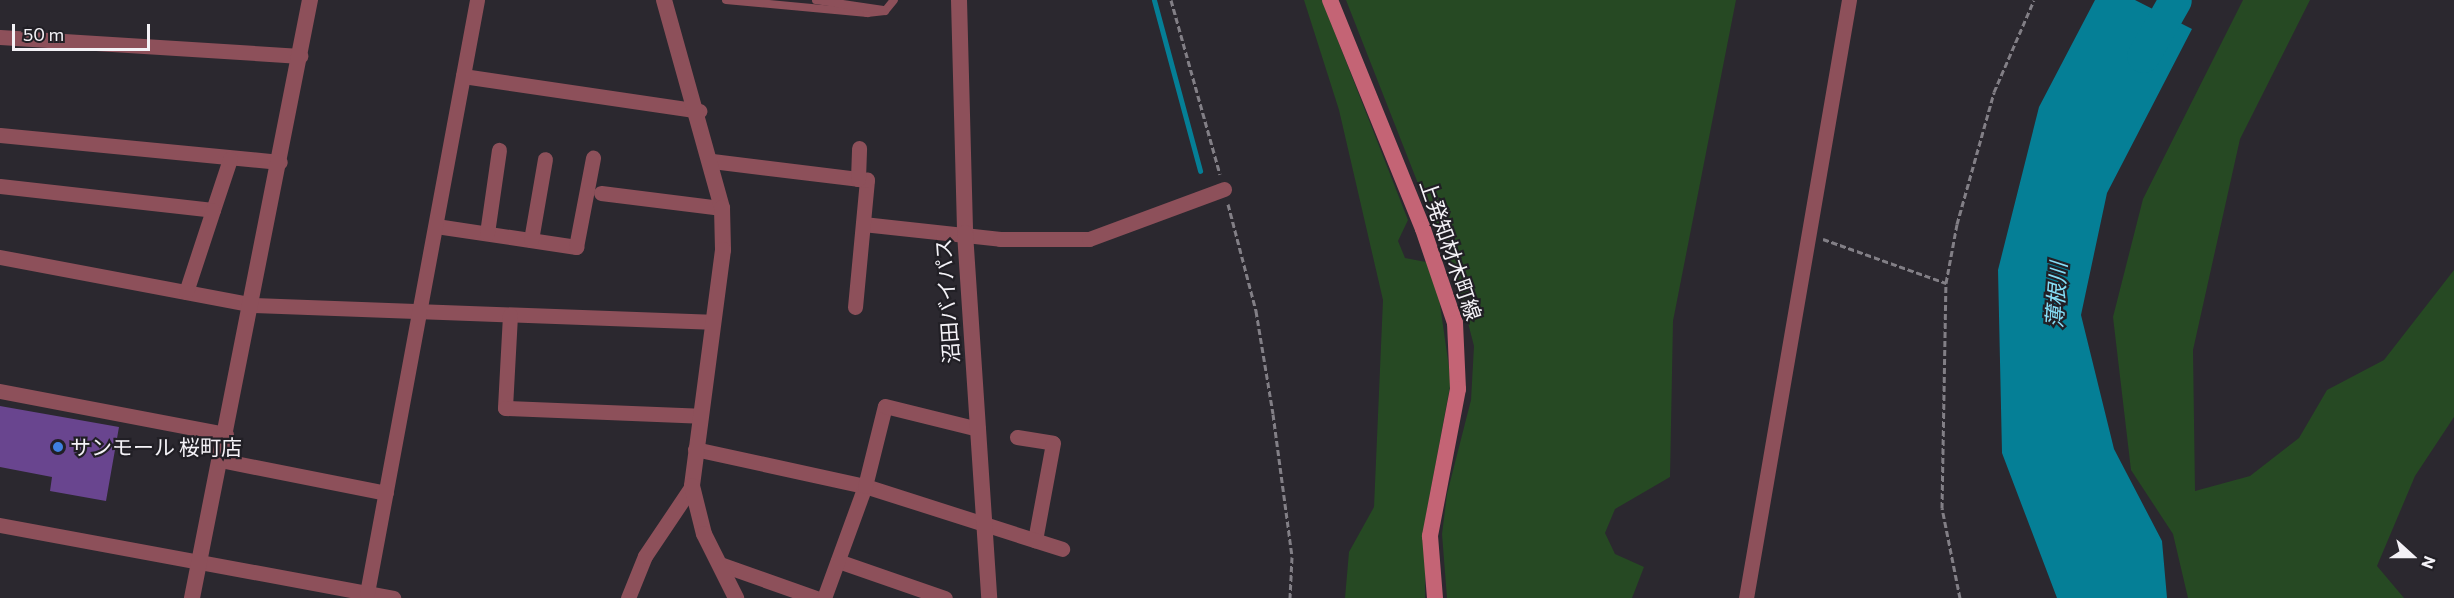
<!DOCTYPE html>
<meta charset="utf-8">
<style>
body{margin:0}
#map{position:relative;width:2454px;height:598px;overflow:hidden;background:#2b282f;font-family:Commissioner,"Noto Sans JP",sans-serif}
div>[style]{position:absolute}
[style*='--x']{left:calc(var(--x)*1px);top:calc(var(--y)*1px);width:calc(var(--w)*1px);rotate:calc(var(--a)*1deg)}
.green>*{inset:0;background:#264923}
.water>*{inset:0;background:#057f96}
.stream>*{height:5px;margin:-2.5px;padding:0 2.5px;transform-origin:2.5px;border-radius:2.5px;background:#057f96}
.river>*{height:33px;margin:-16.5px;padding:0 16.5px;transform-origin:16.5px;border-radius:16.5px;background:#057f96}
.building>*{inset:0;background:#69458f}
.path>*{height:3px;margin-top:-1.5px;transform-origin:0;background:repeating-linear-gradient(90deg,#827f86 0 6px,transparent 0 9px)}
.service>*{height:8px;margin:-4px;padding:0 4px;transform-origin:4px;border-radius:4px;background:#8d505a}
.minor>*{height:15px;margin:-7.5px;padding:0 7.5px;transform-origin:7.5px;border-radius:7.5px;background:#8d505a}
.tertiary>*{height:16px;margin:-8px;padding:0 8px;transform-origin:8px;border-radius:8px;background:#8d505a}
.secondary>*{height:16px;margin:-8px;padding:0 8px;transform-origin:8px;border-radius:8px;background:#c46475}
.dots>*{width:16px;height:16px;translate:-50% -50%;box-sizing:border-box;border:3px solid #211f25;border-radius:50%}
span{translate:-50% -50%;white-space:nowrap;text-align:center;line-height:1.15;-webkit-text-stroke:4.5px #211f25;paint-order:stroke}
.street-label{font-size:21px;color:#f4f2f7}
.poi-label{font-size:21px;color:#f4f2f7}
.left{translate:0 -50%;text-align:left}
.water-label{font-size:22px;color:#86def6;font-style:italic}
.north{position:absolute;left:2382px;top:526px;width:60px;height:60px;-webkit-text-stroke:4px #211f25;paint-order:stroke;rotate:111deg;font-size:16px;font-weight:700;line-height:24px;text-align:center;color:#f4f2f7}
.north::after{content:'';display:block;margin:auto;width:21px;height:27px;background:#f4f2f7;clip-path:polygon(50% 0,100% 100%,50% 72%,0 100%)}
.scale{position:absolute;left:12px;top:24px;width:138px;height:27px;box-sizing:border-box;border:3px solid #f4f2f7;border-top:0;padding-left:8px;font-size:18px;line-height:21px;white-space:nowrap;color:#f4f2f7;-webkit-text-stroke:4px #211f25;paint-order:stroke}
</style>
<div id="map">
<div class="green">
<div style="clip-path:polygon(1304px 0,1322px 0,1408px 220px,1398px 241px,1405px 258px,1426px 262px,1439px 298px,1451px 381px,1425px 521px,1425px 598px,1345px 598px,1349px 552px,1374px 507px,1383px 300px,1339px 110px)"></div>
<div style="clip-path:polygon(1346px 0,1736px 0,1673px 321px,1670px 477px,1615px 509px,1605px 533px,1615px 554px,1644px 567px,1632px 598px,1447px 598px,1442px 534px,1447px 494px,1471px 400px,1474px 346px,1459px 288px)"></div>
<div style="clip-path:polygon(2243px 0,2310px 0,2240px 139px,2193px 350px,2195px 491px,2250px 476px,2299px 438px,2327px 390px,2384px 360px,2454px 270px,2454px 417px,2415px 476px,2377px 566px,2404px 598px,2188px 598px,2173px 534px,2131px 470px,2113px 317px,2143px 199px)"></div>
</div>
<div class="water">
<div style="clip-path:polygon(2095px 0,2135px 0,2192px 29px,2107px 193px,2081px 315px,2114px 449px,2162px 541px,2167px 598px,2057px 598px,2002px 453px,1998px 270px,2039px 107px)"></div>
</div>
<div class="stream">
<div style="--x:1154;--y:0;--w:177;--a:74.9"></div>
</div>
<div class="river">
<div style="--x:2143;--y:56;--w:64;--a:-60.3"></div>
</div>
<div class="building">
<div style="clip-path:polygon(0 406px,119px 427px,106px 501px,50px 491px,52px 477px,0 467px)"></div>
</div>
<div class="path">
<div style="--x:1171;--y:0;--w:181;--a:74.3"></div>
<div style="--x:1228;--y:204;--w:111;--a:75.3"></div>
<div style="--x:1256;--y:311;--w:104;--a:80.6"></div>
<div style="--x:1273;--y:414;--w:144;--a:82.4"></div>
<div style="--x:1292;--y:557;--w:41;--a:92.8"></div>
<div style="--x:1823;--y:239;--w:131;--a:19.7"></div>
<div style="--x:1960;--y:598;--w:92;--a:-101.3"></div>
<div style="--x:1942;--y:508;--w:225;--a:-89"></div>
<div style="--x:1946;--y:283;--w:60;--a:-79.4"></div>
<div style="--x:1957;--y:224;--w:137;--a:-74.3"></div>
<div style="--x:1994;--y:92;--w:100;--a:-66.5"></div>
</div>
<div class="service">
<div style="--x:726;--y:0;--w:142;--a:5.3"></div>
<div style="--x:867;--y:13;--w:18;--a:-6"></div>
<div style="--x:885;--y:11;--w:14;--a:-51"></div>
<div style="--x:816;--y:0;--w:68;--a:8.5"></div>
</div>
<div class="minor">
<div style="--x:0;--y:37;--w:301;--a:3.6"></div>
<div style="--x:463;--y:76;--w:239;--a:8.4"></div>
<div style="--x:0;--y:135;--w:281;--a:5.5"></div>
<div style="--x:712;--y:161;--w:147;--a:7"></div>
<div style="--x:0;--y:186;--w:214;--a:6.4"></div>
<div style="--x:213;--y:210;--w:54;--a:-71.6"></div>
<div style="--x:601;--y:193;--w:122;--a:7.1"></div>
<div style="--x:863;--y:224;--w:138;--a:6.2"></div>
<div style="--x:1000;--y:239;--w:89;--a:0"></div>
<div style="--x:1089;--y:239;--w:144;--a:-20.3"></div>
<div style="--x:436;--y:226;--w:142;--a:8.5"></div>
<div style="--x:576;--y:247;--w:91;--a:-79.2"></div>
<div style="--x:487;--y:233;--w:84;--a:-81.8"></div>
<div style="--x:531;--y:240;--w:82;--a:-80.2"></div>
<div style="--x:0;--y:257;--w:258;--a:10.7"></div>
<div style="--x:253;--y:305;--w:458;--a:2.1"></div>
<div style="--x:186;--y:292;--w:86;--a:-71.8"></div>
<div style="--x:855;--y:307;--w:128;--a:-84.6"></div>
<div style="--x:867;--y:180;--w:9;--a:-174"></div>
<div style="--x:858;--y:179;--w:31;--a:-88"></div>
<div style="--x:510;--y:315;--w:93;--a:93.1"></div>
<div style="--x:505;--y:408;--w:195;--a:2.3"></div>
<div style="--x:0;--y:391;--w:230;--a:10.8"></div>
<div style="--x:1017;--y:437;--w:36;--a:9"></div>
<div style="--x:1053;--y:443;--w:99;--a:100.5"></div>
<div style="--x:695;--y:449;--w:174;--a:12.3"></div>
<div style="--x:865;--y:486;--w:207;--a:17.7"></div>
<div style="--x:220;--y:460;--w:169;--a:11.2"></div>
<div style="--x:0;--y:525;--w:400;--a:10.5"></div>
<div style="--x:838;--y:561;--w:113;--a:19.1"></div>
<div style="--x:720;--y:564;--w:102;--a:19.5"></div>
<div style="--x:367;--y:593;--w:603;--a:-79.49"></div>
<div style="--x:628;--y:598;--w:45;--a:-68"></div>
<div style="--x:645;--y:556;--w:84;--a:-56.1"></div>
<div style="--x:824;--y:598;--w:119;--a:-69.9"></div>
<div style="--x:865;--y:486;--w:82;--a:-76"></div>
<div style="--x:885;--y:406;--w:96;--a:13.9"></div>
<div style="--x:1746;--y:598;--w:607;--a:-80.23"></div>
</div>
<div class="tertiary">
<div style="--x:664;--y:0;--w:216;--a:74.4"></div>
<div style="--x:722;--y:208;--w:42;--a:88.6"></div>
<div style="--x:723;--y:250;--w:238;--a:97.5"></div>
<div style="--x:692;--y:486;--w:49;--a:76"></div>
<div style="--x:704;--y:534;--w:72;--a:63.4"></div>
<div style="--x:959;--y:0;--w:233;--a:88.5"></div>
<div style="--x:965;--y:233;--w:366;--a:86.2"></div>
<div style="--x:192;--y:598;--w:610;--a:-78.84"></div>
</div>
<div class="secondary">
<div style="--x:1330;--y:0;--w:247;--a:67.9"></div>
<div style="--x:1423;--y:229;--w:99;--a:71.2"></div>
<div style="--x:1455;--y:323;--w:66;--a:87.4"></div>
<div style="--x:1458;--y:389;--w:150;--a:100.8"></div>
<div style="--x:1430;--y:536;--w:62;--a:85.4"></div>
</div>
<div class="dots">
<div style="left:58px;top:447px;background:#3f7fe0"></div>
</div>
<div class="street-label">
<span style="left:1451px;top:250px;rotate:71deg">上発知材木町線</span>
<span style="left:947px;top:301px;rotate:-94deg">沼田バイパス</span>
</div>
<div class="poi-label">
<span class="left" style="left:70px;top:447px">サンモール 桜町店</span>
</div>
<div class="water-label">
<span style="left:2056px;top:295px;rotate:-86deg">薄根川</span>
</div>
<div class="north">N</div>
<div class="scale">50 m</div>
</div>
